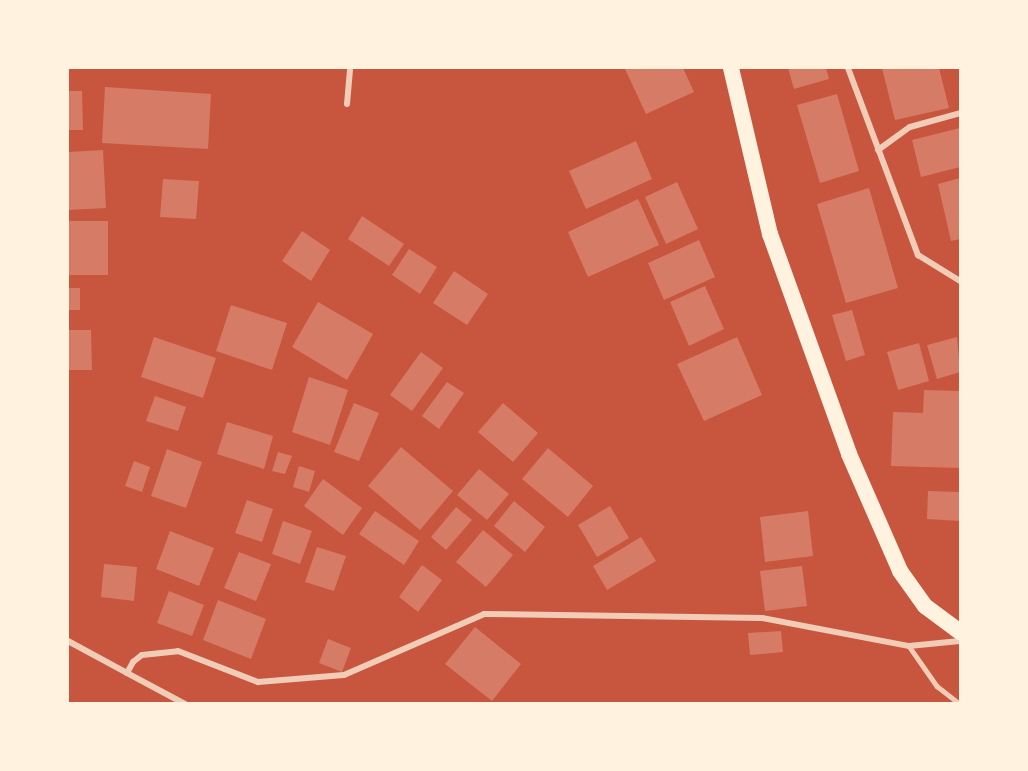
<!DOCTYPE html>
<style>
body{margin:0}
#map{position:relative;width:1028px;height:771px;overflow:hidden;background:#c8553d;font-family:Montserrat,sans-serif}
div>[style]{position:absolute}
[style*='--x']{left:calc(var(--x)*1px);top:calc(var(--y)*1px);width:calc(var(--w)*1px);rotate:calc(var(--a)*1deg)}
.building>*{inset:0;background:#d67c66}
.service>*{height:4.5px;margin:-2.25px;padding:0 2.25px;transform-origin:2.25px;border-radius:2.25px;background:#f1ccb7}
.minor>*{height:6px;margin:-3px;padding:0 3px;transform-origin:3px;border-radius:3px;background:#f1ccb7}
.trunk>*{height:16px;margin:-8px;padding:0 8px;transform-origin:8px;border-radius:8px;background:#fff3e0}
span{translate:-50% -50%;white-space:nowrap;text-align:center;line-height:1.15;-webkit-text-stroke:4.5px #fff3e0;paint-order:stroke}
.frame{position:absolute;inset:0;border:69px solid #fff3e0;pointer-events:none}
</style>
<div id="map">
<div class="building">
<div style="clip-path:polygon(683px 68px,694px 92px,646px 114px,625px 69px)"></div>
<div style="clip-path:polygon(788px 68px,826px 68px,829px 79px,794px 89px)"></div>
<div style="clip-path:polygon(882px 68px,939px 68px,949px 108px,895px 120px)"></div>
<div style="clip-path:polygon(105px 87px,211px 94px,208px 149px,102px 143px)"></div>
<div style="clip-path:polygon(68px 91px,82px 91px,83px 130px,68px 130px)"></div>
<div style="clip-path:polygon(837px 94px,859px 171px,820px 183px,797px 105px)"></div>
<div style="clip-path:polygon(960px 128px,960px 167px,921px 177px,912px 140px)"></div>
<div style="clip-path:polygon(636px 141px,652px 179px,586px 209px,569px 171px)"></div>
<div style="clip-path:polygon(103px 150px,106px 208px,68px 210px,68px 152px)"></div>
<div style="clip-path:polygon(960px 178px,960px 239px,951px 241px,938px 184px)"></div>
<div style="clip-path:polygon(163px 179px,199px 181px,196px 219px,160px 217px)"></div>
<div style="clip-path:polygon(677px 182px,698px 229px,666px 244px,645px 197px)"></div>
<div style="clip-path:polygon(869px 188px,898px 288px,846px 303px,817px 204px)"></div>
<div style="clip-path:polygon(638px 199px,659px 245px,588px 277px,568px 232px)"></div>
<div style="clip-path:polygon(362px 216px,404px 244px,389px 266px,348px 239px)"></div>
<div style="clip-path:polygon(68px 221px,108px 221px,108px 275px,68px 275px)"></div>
<div style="clip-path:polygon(302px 231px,330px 250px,311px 281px,282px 261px)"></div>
<div style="clip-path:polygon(699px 240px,715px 277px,664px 300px,648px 263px)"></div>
<div style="clip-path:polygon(409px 249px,437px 267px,420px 294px,392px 275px)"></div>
<div style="clip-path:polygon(454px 271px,488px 294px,467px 325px,433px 303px)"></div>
<div style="clip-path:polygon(705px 286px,724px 329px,689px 346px,670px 302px)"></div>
<div style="clip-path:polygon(68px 288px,80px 288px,80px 310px,68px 310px)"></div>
<div style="clip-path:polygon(318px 302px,373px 334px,347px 380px,292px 347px)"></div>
<div style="clip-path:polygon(231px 305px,287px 323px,272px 370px,216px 351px)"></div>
<div style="clip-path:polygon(852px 310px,865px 355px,846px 361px,832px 315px)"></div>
<div style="clip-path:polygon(68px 330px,91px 330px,92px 370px,68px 370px)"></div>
<div style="clip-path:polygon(154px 337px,216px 358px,203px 398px,141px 377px)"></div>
<div style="clip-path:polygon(737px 337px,762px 395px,704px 421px,677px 364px)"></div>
<div style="clip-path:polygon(957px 337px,960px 372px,937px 379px,927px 345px)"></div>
<div style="clip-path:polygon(919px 343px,929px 381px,898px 390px,887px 352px)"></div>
<div style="clip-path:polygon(421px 352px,443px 368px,412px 411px,390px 395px)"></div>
<div style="clip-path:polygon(309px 377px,348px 390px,330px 445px,292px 432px)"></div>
<div style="clip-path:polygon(447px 382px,464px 393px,439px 429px,422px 416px)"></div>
<div style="clip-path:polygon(924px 390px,960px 391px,960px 468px,891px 466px,893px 412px,923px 413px)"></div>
<div style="clip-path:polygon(155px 396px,186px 407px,178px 431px,146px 421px)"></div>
<div style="clip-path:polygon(354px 403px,379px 413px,359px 461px,334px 452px)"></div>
<div style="clip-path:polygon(503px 403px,538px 433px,513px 462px,478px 432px)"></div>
<div style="clip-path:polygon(227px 422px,273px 436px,264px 469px,217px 454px)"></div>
<div style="clip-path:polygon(401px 447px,453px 491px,420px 530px,368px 486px)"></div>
<div style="clip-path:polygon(548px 448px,593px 486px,568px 517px,522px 479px)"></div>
<div style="clip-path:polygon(167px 449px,202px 462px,186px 508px,151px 496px)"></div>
<div style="clip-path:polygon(278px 452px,292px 456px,285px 474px,272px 471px)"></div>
<div style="clip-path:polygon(134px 461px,150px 467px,142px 492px,125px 486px)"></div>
<div style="clip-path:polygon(299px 466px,315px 471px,309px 492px,293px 487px)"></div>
<div style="clip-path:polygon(479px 469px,509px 494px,487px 520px,457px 495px)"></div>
<div style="clip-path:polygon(323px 479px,362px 508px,343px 535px,304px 506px)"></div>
<div style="clip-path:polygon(928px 491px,960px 492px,960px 521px,927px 519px)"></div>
<div style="clip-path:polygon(247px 500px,273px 509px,262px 542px,235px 533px)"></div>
<div style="clip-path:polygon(514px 501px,545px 527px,525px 552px,494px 526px)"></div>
<div style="clip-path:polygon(610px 506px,629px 538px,597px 557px,578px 525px)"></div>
<div style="clip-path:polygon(456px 507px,472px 520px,446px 550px,431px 537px)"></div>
<div style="clip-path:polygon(375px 511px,419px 541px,404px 565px,359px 534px)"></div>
<div style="clip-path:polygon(808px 511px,813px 556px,765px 562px,760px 517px)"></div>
<div style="clip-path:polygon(283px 521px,312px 531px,300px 564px,272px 554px)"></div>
<div style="clip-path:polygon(483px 530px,513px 555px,486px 587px,456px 562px)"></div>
<div style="clip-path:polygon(170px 531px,214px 548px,199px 586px,156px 569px)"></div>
<div style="clip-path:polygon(641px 537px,656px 561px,607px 590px,593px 566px)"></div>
<div style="clip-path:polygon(317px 547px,346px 556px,334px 591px,305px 582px)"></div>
<div style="clip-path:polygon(239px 552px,271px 564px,256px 601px,224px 588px)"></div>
<div style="clip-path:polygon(104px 564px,137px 567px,134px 601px,101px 597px)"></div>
<div style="clip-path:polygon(422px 565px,442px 580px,418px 612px,399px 597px)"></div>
<div style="clip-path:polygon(802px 566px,807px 606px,765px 611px,760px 571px)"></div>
<div style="clip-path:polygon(169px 591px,204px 605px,192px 636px,157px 623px)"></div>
<div style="clip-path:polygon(218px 600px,266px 619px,251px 659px,203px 640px)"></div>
<div style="clip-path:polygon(475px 627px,521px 664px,492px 701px,445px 664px)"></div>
<div style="clip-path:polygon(781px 631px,783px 652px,750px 655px,748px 633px)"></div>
<div style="clip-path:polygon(328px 639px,351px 648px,342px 672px,319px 663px)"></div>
</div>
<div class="service">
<div style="--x:909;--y:646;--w:49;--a:55"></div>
<div style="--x:937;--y:686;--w:29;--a:38"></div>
</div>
<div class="minor">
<div style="--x:848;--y:68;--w:200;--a:69.5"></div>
<div style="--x:918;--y:255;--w:49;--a:31.8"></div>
<div style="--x:347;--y:104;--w:36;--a:-85"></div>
<div style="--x:878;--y:150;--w:39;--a:-36"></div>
<div style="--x:910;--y:127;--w:52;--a:-15.6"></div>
<div style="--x:68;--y:641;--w:67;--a:28.5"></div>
<div style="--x:185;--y:704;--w:66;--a:-151.9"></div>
<div style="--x:127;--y:673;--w:13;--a:-61"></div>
<div style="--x:133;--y:662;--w:11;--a:-38"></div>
<div style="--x:142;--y:655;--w:36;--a:-6"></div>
<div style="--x:178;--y:651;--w:86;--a:21.2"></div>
<div style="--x:258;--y:682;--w:86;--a:-4.7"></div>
<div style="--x:344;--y:675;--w:153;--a:-23.5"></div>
<div style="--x:484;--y:614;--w:278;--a:0.8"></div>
<div style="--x:762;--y:618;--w:150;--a:10.8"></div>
<div style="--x:909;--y:646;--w:51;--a:-5.6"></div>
</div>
<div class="trunk">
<div style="--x:731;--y:68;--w:171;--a:76.8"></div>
<div style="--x:770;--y:234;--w:234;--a:70.2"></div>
<div style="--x:849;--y:454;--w:128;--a:66.4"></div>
<div style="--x:900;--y:571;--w:43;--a:54.5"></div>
<div style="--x:925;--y:606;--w:44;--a:36.6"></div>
</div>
<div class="frame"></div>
</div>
